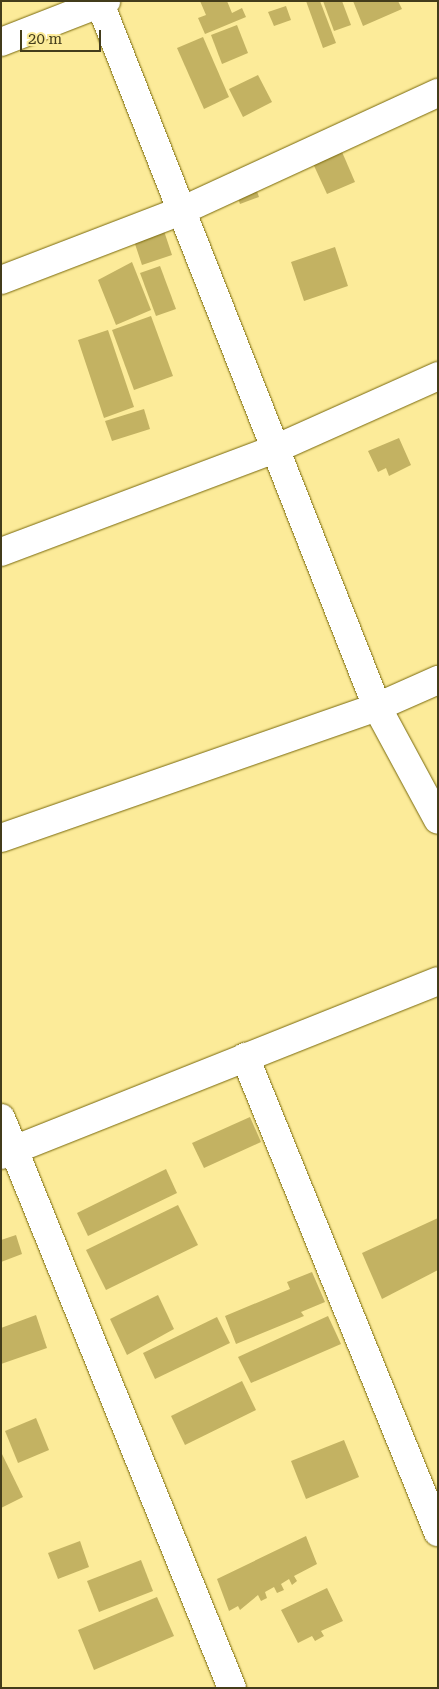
<!DOCTYPE html>
<style>
body{margin:0}
#map{position:relative;width:439px;height:1689px;overflow:hidden;background:#fceb99;font-family:"Roboto Serif",serif}
div>[style]{position:absolute}
[style*='--x']{left:calc(var(--x)*1px);top:calc(var(--y)*1px);width:calc(var(--w)*1px);rotate:calc(var(--a)*1deg)}
.building>*{inset:0;background:#c3b262}
.roads{filter:drop-shadow(0 0 1px #78680c) drop-shadow(0 0 1px #78680c)}
.street>*{height:28px;margin:-14px;padding:0 14px;transform-origin:14px;border-radius:14px;background:#fff}
.secondary>*{height:28px;margin:-14px;padding:0 14px;transform-origin:14px;border-radius:14px;background:#fff}
span{translate:-50% -50%;white-space:nowrap;text-align:center;line-height:1.15;-webkit-text-stroke:5px #fceb99;paint-order:stroke}
.frame{position:absolute;inset:0;border:2px solid #433c1b;pointer-events:none}
.scale{position:absolute;left:20px;top:30px;width:81px;height:22px;box-sizing:border-box;border:2px solid #433c1b;border-top:0;padding-left:6px;font-size:15px;line-height:18px;white-space:nowrap;color:#433c1b;-webkit-text-stroke:4px #fceb99;paint-order:stroke}
</style>
<div id="map">
<div class="building">
<div style="clip-path:polygon(200px 1px,227px 1px,232px 13px,242px 8px,246px 17px,205px 34px,198px 18px,206px 15px)"></div>
<div style="clip-path:polygon(306px 1px,320px 1px,336px 43px,323px 48px)"></div>
<div style="clip-path:polygon(323px 1px,342px 1px,351px 25px,334px 31px)"></div>
<div style="clip-path:polygon(353px 1px,398px 1px,402px 9px,363px 26px)"></div>
<div style="clip-path:polygon(286px 6px,291px 20px,274px 26px,268px 12px)"></div>
<div style="clip-path:polygon(237px 25px,248px 53px,222px 64px,211px 35px)"></div>
<div style="clip-path:polygon(203px 37px,229px 97px,204px 109px,177px 48px)"></div>
<div style="clip-path:polygon(258px 75px,272px 102px,243px 117px,229px 89px)"></div>
<div style="clip-path:polygon(339px 145px,355px 182px,327px 194px,310px 157px)"></div>
<div style="clip-path:polygon(248px 166px,259px 197px,240px 204px,229px 173px)"></div>
<div style="clip-path:polygon(160px 219px,172px 255px,142px 265px,130px 229px)"></div>
<div style="clip-path:polygon(335px 247px,348px 286px,304px 301px,291px 262px)"></div>
<div style="clip-path:polygon(132px 262px,151px 310px,116px 325px,98px 280px)"></div>
<div style="clip-path:polygon(160px 266px,176px 309px,156px 316px,140px 273px)"></div>
<div style="clip-path:polygon(151px 316px,173px 376px,134px 390px,112px 330px)"></div>
<div style="clip-path:polygon(108px 330px,134px 407px,104px 418px,78px 340px)"></div>
<div style="clip-path:polygon(144px 409px,150px 429px,112px 441px,105px 421px)"></div>
<div style="clip-path:polygon(399px 438px,411px 465px,389px 476px,386px 468px,378px 472px,368px 451px)"></div>
<div style="clip-path:polygon(250px 1117px,261px 1142px,204px 1168px,192px 1143px)"></div>
<div style="clip-path:polygon(166px 1169px,177px 1193px,88px 1236px,77px 1213px)"></div>
<div style="clip-path:polygon(178px 1205px,198px 1245px,106px 1290px,86px 1250px)"></div>
<div style="clip-path:polygon(438px 1218px,438px 1270px,382px 1299px,362px 1253px)"></div>
<div style="clip-path:polygon(16px 1235px,22px 1254px,1px 1262px,1px 1240px)"></div>
<div style="clip-path:polygon(312px 1272px,325px 1302px,301px 1312px,304px 1316px,236px 1344px,225px 1316px,290px 1289px,287px 1282px)"></div>
<div style="clip-path:polygon(158px 1295px,174px 1329px,127px 1355px,110px 1319px)"></div>
<div style="clip-path:polygon(36px 1315px,47px 1348px,1px 1364px,1px 1328px)"></div>
<div style="clip-path:polygon(328px 1316px,341px 1344px,251px 1383px,238px 1357px)"></div>
<div style="clip-path:polygon(217px 1317px,230px 1343px,155px 1379px,143px 1353px)"></div>
<div style="clip-path:polygon(242px 1381px,256px 1410px,185px 1445px,171px 1416px)"></div>
<div style="clip-path:polygon(36px 1418px,49px 1450px,18px 1463px,5px 1431px)"></div>
<div style="clip-path:polygon(344px 1440px,359px 1477px,306px 1499px,291px 1461px)"></div>
<div style="clip-path:polygon(1px 1452px,23px 1497px,1px 1508px)"></div>
<div style="clip-path:polygon(306px 1536px,317px 1564px,294px 1576px,297px 1581px,292px 1585px,289px 1579px,281px 1584px,284px 1590px,277px 1593px,274px 1587px,265px 1592px,267px 1598px,261px 1601px,258px 1595px,240px 1610px,238px 1606px,229px 1611px,217px 1579px)"></div>
<div style="clip-path:polygon(80px 1541px,89px 1567px,58px 1579px,48px 1553px)"></div>
<div style="clip-path:polygon(141px 1560px,153px 1591px,99px 1612px,87px 1581px)"></div>
<div style="clip-path:polygon(327px 1588px,343px 1621px,321px 1631px,324px 1636px,315px 1641px,312px 1636px,298px 1643px,281px 1610px)"></div>
<div style="clip-path:polygon(157px 1597px,174px 1636px,94px 1670px,78px 1630px)"></div>
</div>
<div class="roads">
<div class="street">
<div style="--x:99;--y:1;--w:759;--a:68.51"></div>
<div style="--x:377;--y:707;--w:128;--a:61.6"></div>
<div style="--x:1;--y:42;--w:113;--a:-21.3"></div>
<div style="--x:1;--y:280;--w:193;--a:-21"></div>
<div style="--x:181;--y:211;--w:283;--a:-24.7"></div>
<div style="--x:1;--y:552;--w:293;--a:-20.6"></div>
<div style="--x:275;--y:449;--w:179;--a:-24.1"></div>
<div style="--x:245;--y:1057;--w:513;--a:67.89"></div>
<div style="--x:1;--y:1118;--w:615;--a:67.94"></div>
<div style="--x:1;--y:1155;--w:470;--a:-21.7"></div>
</div>
<div class="secondary">
<div style="--x:1;--y:838;--w:398;--a:-19.2"></div>
<div style="--x:377;--y:707;--w:67;--a:-23.9"></div>
</div>
</div>
<div class="frame"></div>
<div class="scale">20 m</div>
</div>
